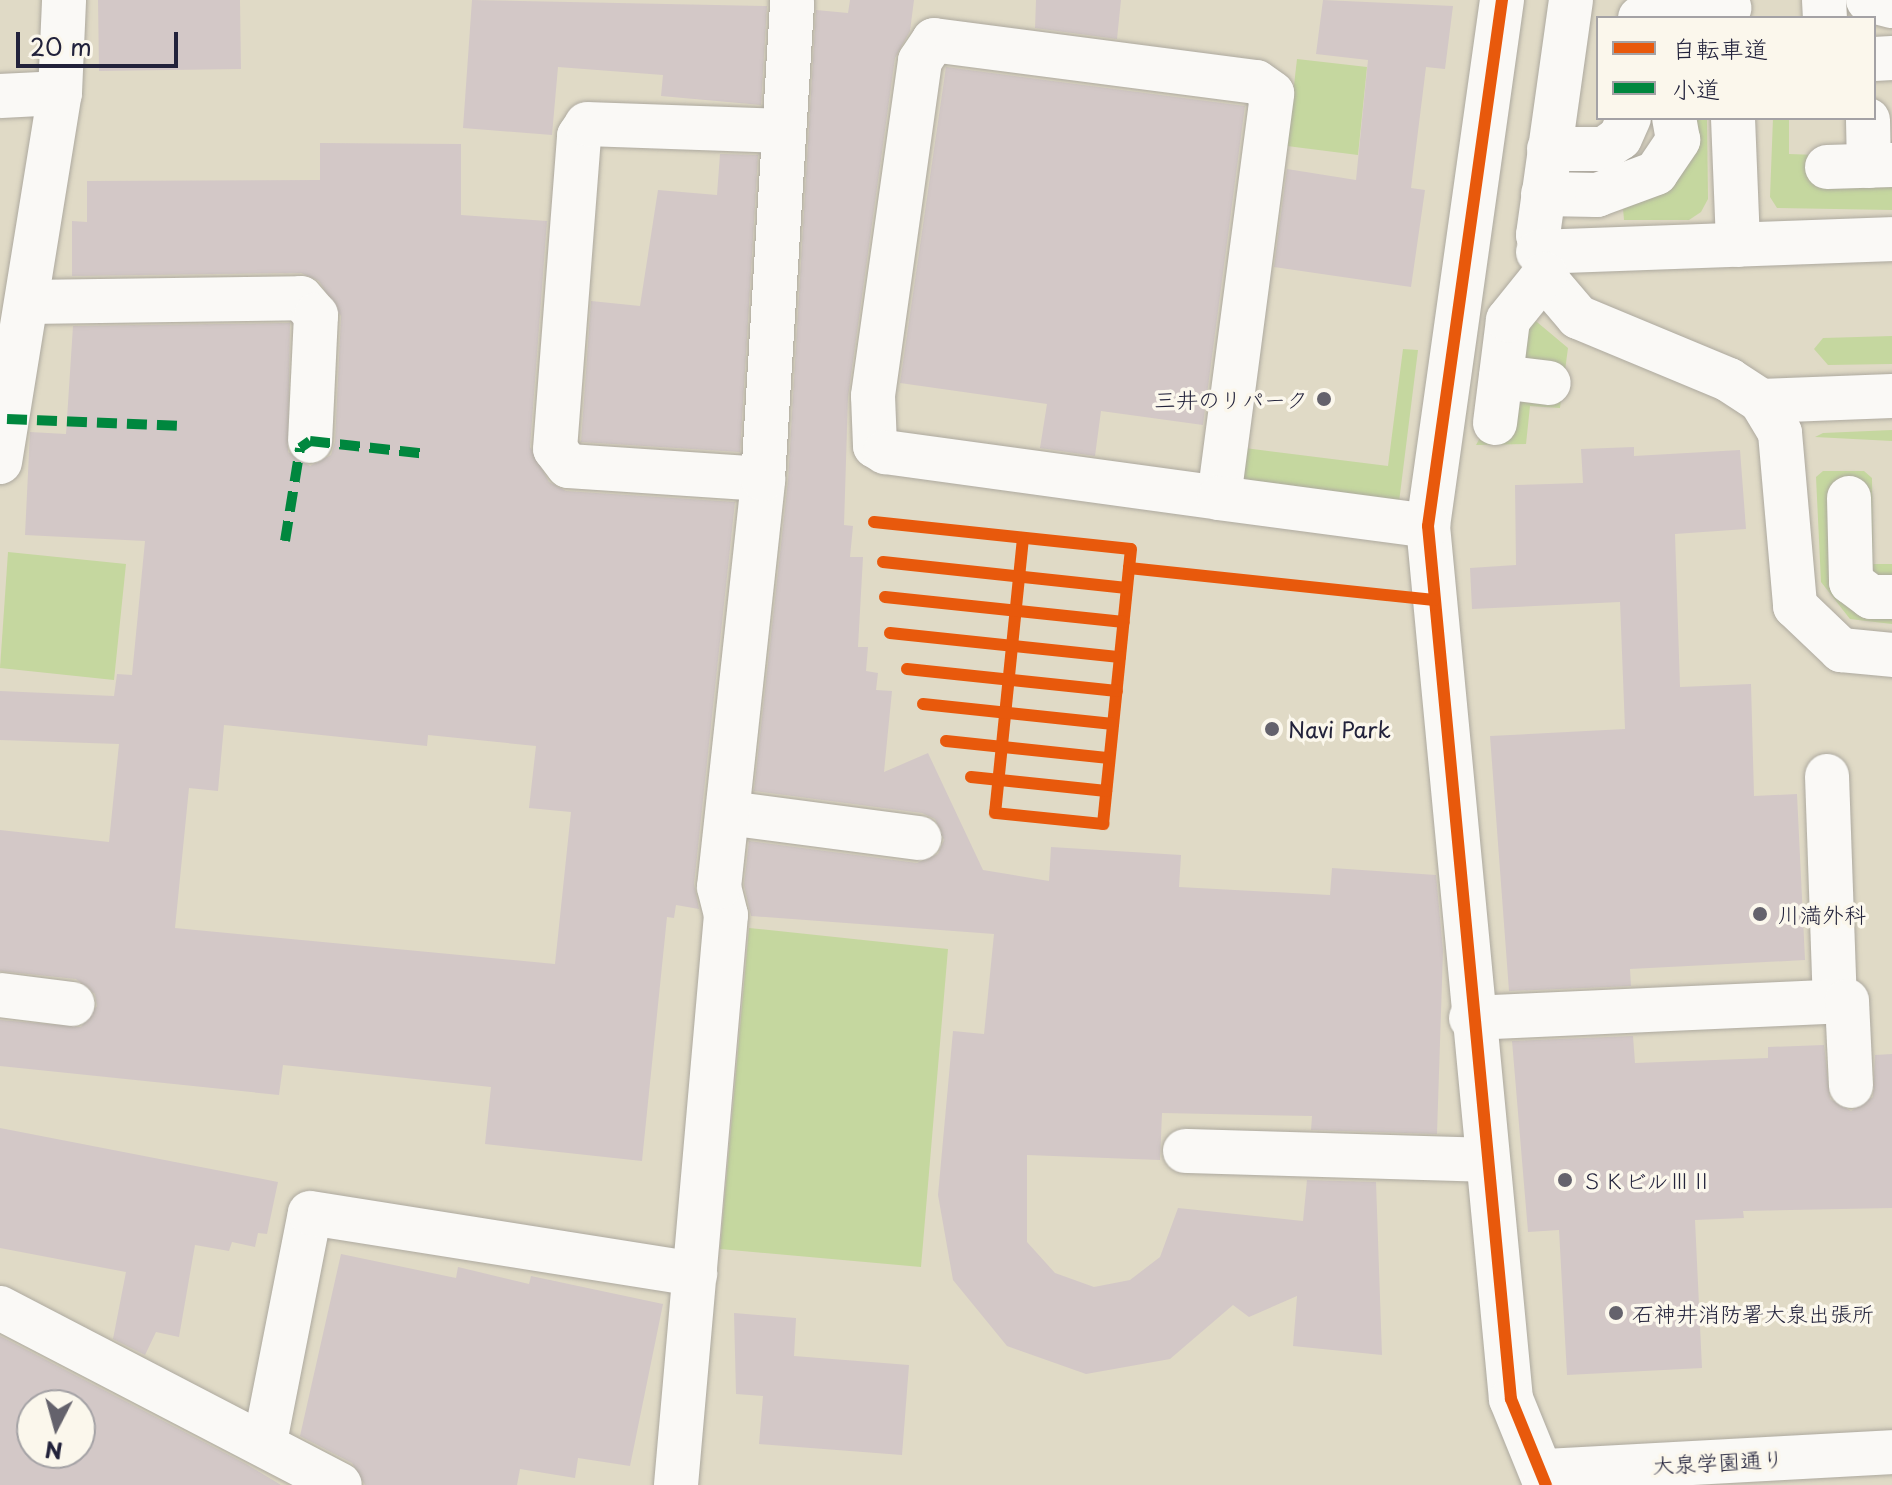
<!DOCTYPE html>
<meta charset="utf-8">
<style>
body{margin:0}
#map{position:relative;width:1892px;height:1485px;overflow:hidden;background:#e0dac6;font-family:"Playpen Sans","Klee One",sans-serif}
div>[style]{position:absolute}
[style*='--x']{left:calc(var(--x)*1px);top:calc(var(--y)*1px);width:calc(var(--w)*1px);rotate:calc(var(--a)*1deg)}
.green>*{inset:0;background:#c5d79f}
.building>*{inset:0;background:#d3c8c7}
.roads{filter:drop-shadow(0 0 2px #ada99f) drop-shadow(0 0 2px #ada99f)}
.minor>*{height:44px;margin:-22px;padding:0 22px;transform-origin:22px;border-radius:22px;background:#faf9f6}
.quiet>*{height:10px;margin-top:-5px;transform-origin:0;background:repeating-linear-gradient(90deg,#00873e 0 20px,transparent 0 30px)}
.cycleway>*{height:12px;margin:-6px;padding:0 6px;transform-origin:6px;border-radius:6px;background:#e8590c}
.dots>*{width:22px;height:22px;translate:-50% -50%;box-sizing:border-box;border:4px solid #fbf7ec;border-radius:50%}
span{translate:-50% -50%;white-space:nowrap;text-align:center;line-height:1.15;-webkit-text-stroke:7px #fbf7ec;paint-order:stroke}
.poi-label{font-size:22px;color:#22223b}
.right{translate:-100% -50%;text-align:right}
.left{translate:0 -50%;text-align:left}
.street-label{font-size:22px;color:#22223b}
.legend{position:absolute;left:1596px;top:16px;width:280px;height:104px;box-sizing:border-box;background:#fbf7ec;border:2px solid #a4a2a5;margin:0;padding:10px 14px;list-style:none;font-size:24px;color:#22223b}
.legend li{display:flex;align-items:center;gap:16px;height:40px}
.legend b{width:40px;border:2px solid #a4a2a5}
.north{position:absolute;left:16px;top:1389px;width:80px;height:80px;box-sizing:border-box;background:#fbf7ec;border:2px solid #a4a2a5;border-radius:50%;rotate:186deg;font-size:22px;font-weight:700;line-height:32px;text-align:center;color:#22223b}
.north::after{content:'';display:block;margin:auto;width:28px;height:36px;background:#64626c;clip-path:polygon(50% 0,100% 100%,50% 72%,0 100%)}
.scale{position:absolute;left:16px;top:32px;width:162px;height:36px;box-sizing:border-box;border:4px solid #22223b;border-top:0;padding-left:10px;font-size:24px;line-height:28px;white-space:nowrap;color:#22223b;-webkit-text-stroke:6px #fbf7ec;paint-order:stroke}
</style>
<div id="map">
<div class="green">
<div style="clip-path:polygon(1297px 59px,1367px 67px,1358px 155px,1287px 146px)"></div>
<div style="clip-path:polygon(1686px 118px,1707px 118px,1708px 199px,1701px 212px,1689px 220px,1624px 220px,1623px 209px)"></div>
<div style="clip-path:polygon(1773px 118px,1789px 120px,1789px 154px,1817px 155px,1892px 182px,1892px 210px,1777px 208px,1770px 197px)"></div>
<div style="clip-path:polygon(1531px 317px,1568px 348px,1560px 408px,1530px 406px,1526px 444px,1476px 445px,1521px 364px)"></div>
<div style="clip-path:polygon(1892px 336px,1892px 364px,1828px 365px,1814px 349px,1823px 338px)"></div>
<div style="clip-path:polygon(1403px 349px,1418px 350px,1398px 510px,1240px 491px,1245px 448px,1388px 466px)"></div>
<div style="clip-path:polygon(1892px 430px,1892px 441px,1815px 437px,1823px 433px)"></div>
<div style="clip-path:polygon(1823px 471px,1864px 471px,1872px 478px,1873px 564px,1892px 564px,1892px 583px,1838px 599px,1861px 615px,1892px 614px,1892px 624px,1850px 619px,1821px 582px,1816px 477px)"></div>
<div style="clip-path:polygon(8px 552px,126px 564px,114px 680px,0 668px)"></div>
<div style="clip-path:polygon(749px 928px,948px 949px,921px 1267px,720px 1249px)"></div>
</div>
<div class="building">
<div style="clip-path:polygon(98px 0,240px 0,241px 69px,99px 71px)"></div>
<div style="clip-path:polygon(472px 0,767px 6px,761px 105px,661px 96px,663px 75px,558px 67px,552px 135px,463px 128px)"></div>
<div style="clip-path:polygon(850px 0,914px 0,910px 31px,895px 58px,848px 397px,844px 525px,853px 526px,850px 557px,863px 557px,858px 647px,868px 647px,866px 671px,878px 673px,876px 690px,892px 691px,884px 772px,928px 753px,983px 870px,1049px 881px,1051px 847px,1181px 855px,1179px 887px,1330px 895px,1332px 868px,1436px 875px,1443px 951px,1437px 1134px,1311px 1130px,1312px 1116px,1162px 1113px,1160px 1160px,1027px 1155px,1027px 1242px,1055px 1273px,1094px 1287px,1130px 1280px,1160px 1257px,1178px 1208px,1303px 1221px,1307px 1180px,1376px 1182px,1382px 1355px,1293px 1346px,1297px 1296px,1249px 1317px,1233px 1305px,1170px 1359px,1086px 1374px,1007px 1346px,953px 1280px,938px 1195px,953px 1031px,984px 1034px,994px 934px,751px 916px,744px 885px,749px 841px,917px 863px,938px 854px,944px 840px,935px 819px,922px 813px,754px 791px,788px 481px,816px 10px,848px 13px)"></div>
<div style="clip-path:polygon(1036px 0,1121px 0,1117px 39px,1035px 28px)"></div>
<div style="clip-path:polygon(1323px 0,1453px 6px,1445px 69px,1426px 67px,1411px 188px,1425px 190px,1411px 287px,1274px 267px,1287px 169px,1356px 180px,1368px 60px,1316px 54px)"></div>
<div style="clip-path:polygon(946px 67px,1245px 106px,1203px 425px,1101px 411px,1095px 456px,1040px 448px,1047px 404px,900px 383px)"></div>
<div style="clip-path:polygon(evenodd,320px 143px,461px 144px,461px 215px,547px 221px,530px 447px,549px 482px,566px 491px,735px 502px,694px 884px,699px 909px,676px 905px,674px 918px,667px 917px,642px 1161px,485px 1144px,491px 1087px,283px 1065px,279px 1095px,0 1066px,0 1020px,81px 1027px,97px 1006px,95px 994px,76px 979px,0 971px,0 830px,109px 842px,119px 744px,0 740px,0 691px,114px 696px,117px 674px,132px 675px,145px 541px,25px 535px,30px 432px,66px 434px,73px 326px,290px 323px,288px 452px,310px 466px,331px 455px,335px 442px,341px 316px,319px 281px,301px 273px,72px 276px,72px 221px,87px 222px,87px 181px,320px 180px,320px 143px,224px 725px,427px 746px,428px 735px,536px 746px,529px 808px,571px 812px,555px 964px,175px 928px,189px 788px,218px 791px,224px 725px)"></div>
<div style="clip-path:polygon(720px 154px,758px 155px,740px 452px,581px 442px,591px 301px,640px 306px,658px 190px,717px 195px)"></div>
<div style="clip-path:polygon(1634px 447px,1634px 456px,1740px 450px,1746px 529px,1675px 534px,1680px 687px,1751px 684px,1754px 796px,1797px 794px,1805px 960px,1630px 969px,1631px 986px,1509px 991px,1490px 736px,1625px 729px,1620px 602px,1472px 609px,1470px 568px,1516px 565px,1515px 485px,1583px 483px,1581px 449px)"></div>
<div style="clip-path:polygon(1633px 1036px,1635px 1063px,1768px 1058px,1768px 1047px,1824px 1045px,1830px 1099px,1851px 1111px,1873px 1097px,1875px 1055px,1892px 1054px,1892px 1208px,1743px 1211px,1744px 1218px,1695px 1220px,1702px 1368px,1567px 1375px,1559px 1230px,1528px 1232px,1512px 1041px)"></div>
<div style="clip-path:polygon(0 1128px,278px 1182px,267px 1234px,258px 1233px,255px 1247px,232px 1242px,229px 1251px,195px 1245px,179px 1337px,156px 1332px,145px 1355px,113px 1339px,126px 1272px,0 1248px)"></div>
<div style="clip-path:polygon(341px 1254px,456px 1278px,458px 1267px,529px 1284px,531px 1276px,663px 1304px,630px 1466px,578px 1458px,575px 1478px,520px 1469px,517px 1485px,365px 1485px,352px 1463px,300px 1436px)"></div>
<div style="clip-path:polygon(734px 1313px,796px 1318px,794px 1356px,909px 1365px,902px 1455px,759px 1444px,763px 1396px,736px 1394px)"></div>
<div style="clip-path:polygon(evenodd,0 1336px,246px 1464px,281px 1485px,0 1485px,0 1336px,32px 1405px,80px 1405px,80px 1453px,32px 1453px,32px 1405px)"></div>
</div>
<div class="roads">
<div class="minor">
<div style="--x:1502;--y:0;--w:531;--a:98.01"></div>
<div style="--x:1428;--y:526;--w:877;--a:84.57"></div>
<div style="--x:1511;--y:1399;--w:93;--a:67.9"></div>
<div style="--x:1571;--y:0;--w:237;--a:98"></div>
<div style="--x:1538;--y:235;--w:49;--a:77.1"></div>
<div style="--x:1549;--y:283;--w:45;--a:49.5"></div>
<div style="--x:1578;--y:317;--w:164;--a:22.6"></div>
<div style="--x:1729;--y:380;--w:38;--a:33"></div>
<div style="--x:1761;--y:401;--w:37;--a:59"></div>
<div style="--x:1780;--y:433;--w:174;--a:85"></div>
<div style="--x:1795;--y:606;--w:64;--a:43.7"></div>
<div style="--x:1841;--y:650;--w:51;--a:5.6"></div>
<div style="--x:1824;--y:0;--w:18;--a:87"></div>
<div style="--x:1868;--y:0;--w:25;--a:14"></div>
<div style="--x:1640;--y:18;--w:90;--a:-6.4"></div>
<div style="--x:1874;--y:59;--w:18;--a:-3"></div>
<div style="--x:0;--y:96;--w:60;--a:-2.9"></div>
<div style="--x:1733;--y:118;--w:127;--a:87.7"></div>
<div style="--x:1868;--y:120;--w:46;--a:88.8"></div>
<div style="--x:1549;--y:149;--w:55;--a:0"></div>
<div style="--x:1604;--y:149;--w:19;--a:-35"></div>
<div style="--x:1620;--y:138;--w:22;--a:-66"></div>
<div style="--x:1827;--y:167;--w:65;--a:-1.8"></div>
<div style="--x:1543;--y:194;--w:54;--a:1.1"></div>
<div style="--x:1597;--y:195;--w:63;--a:-20.4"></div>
<div style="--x:1656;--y:173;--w:40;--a:-56"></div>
<div style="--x:1678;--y:140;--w:22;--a:-100"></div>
<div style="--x:1538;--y:252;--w:354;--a:-2.1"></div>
<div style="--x:27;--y:302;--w:274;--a:-0.8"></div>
<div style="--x:301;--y:298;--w:23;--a:49"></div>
<div style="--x:316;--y:315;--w:126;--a:92.7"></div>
<div style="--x:1501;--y:377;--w:48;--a:7.1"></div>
<div style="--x:1761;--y:401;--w:131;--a:-2.2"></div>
<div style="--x:1495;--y:423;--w:104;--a:-82.8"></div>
<div style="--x:1508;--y:320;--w:59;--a:-51.2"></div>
<div style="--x:0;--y:462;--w:374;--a:-80.8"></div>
<div style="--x:60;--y:93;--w:93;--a:-87.5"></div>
<div style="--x:763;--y:479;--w:195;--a:-176.2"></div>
<div style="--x:568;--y:466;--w:21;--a:-127"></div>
<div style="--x:555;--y:449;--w:314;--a:-85.6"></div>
<div style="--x:579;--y:136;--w:14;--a:-56"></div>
<div style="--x:587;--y:124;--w:197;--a:2"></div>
<div style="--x:1219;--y:498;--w:408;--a:-82.5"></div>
<div style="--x:1272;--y:93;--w:19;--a:-145"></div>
<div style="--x:1256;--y:82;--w:325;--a:-172.6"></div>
<div style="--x:934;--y:40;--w:25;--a:124"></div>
<div style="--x:920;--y:61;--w:338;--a:98"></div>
<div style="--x:873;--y:396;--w:50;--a:87.7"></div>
<div style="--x:875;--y:446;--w:12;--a:31"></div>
<div style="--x:885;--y:452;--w:337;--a:7.8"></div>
<div style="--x:1219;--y:498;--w:211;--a:7.6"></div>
<div style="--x:1849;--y:498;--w:84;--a:88.6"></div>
<div style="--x:1851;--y:582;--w:25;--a:37"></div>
<div style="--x:1871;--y:597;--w:21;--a:0"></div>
<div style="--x:1827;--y:776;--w:226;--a:88"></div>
<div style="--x:728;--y:813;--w:193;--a:7.5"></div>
<div style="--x:0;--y:995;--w:73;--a:7.1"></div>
<div style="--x:1471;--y:1018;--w:376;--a:-2.6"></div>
<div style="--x:1847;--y:1001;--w:85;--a:87.3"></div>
<div style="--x:1185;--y:1151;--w:301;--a:1.7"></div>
<div style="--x:0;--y:1308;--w:383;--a:27.5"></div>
<div style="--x:265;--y:1442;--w:233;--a:-78.9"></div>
<div style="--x:310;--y:1213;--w:390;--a:9"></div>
<div style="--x:1545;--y:1471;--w:348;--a:-3.1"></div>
<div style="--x:676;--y:1485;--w:572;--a:-84.99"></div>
<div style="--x:726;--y:915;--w:29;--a:-104"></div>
<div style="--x:719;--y:887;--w:410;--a:-83.8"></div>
<div style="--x:763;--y:479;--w:480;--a:-86.5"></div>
</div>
</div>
<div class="quiet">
<div style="--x:7;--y:419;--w:177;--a:2.3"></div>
<div style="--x:285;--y:541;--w:94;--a:-80.8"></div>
<div style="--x:300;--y:448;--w:12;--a:-35"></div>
<div style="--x:310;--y:441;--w:118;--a:6.3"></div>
</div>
<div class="cycleway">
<div style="--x:1502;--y:0;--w:531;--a:98.01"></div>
<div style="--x:1428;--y:526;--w:877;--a:84.57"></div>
<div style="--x:1511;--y:1399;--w:93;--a:67.9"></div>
<div style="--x:874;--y:522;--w:258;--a:6"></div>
<div style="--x:1131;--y:549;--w:19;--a:96"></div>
<div style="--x:1023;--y:538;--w:276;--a:95.8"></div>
<div style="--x:995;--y:813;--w:109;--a:5.8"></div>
<div style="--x:1103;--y:824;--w:257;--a:-84.2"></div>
<div style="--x:1129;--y:568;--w:307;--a:6"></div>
<div style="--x:883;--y:562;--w:245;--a:6.1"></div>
<div style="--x:885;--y:597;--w:240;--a:6"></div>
<div style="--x:890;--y:633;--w:231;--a:6"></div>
<div style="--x:907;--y:669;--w:211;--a:6"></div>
<div style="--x:923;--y:704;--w:191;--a:6"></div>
<div style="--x:946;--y:741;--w:164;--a:6"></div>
<div style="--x:971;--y:777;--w:136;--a:5.9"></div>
</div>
<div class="dots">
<div style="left:1324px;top:399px;background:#64626c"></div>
<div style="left:1272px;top:729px;background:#64626c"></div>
<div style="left:1760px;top:914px;background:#64626c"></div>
<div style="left:1565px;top:1180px;background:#64626c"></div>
<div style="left:1616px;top:1313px;background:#64626c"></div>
</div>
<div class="poi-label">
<span class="right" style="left:1308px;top:399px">三井のリパーク</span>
<span class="left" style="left:1288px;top:729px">Navi Park</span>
<span class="left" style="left:1778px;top:914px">川満外科</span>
<span class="left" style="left:1581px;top:1180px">ＳＫビルⅢⅡ</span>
<span class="left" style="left:1632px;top:1313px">石神井消防署大泉出張所</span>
</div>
<div class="street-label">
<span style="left:1718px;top:1461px;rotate:-3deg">大泉学園通り</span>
</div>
<ul class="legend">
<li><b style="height:10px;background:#e8590c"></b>自転車道</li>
<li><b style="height:10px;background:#00873e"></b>小道</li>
</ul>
<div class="north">N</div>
<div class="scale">20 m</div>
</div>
